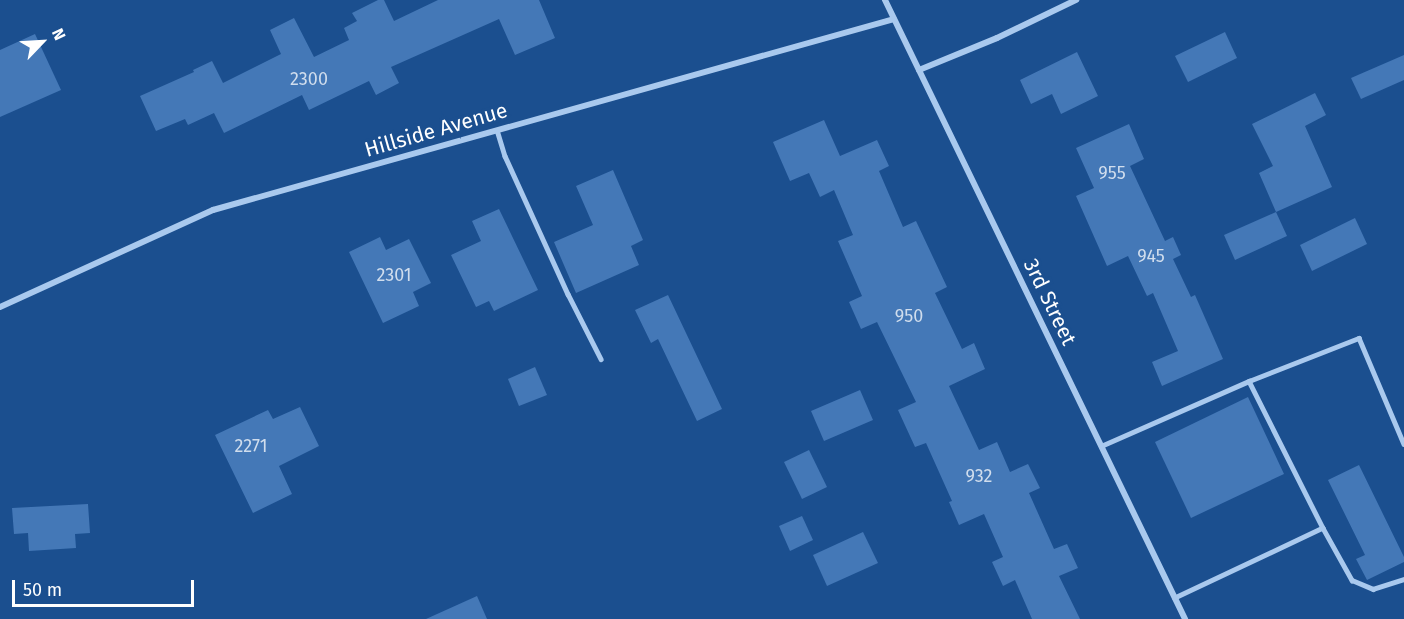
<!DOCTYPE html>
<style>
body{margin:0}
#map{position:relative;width:1404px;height:619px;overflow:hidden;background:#1b4f8f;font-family:"Fira Sans",sans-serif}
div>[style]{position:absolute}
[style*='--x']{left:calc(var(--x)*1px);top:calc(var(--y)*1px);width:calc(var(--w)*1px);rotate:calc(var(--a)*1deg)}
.building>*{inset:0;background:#4478b7}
.lane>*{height:4.5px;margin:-2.25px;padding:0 2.25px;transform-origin:2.25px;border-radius:2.25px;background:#a9c9ee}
.street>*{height:6px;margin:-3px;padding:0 3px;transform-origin:3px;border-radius:3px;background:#a9c9ee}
span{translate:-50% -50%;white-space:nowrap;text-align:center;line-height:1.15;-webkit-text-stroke:6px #1b4f8f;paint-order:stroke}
.number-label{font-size:18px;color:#d0dded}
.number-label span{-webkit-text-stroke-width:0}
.street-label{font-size:21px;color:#fff}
.north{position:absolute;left:12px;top:12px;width:60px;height:60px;-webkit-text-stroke:4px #1b4f8f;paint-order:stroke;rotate:65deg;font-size:16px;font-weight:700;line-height:24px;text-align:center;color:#fff}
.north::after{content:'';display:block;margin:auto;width:21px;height:27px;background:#fff;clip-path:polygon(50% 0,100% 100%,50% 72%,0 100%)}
.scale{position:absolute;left:12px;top:580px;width:182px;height:27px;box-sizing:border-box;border:3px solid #fff;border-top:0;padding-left:8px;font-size:18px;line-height:21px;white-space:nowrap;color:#fff;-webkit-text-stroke:4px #1b4f8f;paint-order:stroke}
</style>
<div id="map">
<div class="building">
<div style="clip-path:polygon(378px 0,384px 0,394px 21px,438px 0,539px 0,555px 38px,515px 55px,499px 19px,391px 67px,399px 83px,376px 95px,369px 81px,309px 110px,302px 95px,224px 133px,214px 113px,188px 125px,185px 119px,156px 131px,140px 96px,194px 72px,193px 70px,212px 61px,223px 83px,281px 54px,270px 30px,294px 18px,314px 57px,349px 40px,344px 28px,357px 21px,352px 13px)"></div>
<div style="clip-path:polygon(1225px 32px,1237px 58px,1188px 82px,1175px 56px)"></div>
<div style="clip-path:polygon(35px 34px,61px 90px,0 117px,0 50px)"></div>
<div style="clip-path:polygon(1077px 52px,1098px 96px,1061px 114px,1052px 94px,1031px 104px,1020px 80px)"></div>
<div style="clip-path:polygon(1404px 55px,1404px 80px,1361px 99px,1351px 78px)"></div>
<div style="clip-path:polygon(1315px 93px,1326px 115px,1305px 126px,1332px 187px,1276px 212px,1259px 173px,1273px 166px,1252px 124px)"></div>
<div style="clip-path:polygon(824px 120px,840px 156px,877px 140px,889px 166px,879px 171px,903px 227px,916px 221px,947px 287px,935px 293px,962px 349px,974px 343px,985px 369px,949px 386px,979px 450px,997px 442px,1010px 472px,1028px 464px,1040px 488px,1029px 493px,1054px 549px,1067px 544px,1078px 568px,1059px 576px,1080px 619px,1032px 619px,1015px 580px,1003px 586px,992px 562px,1003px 557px,984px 514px,959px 525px,949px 502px,952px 501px,926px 443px,915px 447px,898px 410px,916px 402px,877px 322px,861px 329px,849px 302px,862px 296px,838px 241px,853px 235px,834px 190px,820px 197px,809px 173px,790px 181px,773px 142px)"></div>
<div style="clip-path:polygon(1129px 124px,1144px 159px,1130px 166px,1165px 241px,1173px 237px,1181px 255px,1173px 259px,1191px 297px,1195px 295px,1223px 359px,1162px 386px,1152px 362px,1178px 351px,1153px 293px,1147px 296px,1128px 256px,1107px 266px,1076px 196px,1094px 188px,1076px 148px)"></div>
<div style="clip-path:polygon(613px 170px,643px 240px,631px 246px,639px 265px,576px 293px,554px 242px,593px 225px,576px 186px)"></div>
<div style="clip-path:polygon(499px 209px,538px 290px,494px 311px,489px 301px,476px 307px,451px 255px,481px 241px,472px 221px)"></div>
<div style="clip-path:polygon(1276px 212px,1287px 236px,1235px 260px,1224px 235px)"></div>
<div style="clip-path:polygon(1355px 218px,1367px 244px,1312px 271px,1300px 245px)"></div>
<div style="clip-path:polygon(380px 237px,386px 250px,409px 239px,431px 283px,413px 292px,419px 306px,383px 323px,349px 252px)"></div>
<div style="clip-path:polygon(668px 295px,722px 409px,697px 421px,658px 339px,651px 343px,635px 310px)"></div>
<div style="clip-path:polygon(535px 367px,547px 395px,519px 406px,508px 379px)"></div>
<div style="clip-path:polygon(860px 390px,873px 420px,824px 441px,811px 411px)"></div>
<div style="clip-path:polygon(1248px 397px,1284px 474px,1191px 518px,1155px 442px)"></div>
<div style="clip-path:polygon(300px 407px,319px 446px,279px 466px,292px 494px,253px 513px,215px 435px,268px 410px,273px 419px)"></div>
<div style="clip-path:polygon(809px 450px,827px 487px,802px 499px,784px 462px)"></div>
<div style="clip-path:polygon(1359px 465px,1404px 557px,1404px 562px,1367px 580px,1356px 559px,1365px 555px,1328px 480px)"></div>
<div style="clip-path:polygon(88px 504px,90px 533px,75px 534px,76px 548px,29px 551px,28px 533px,14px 534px,12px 508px)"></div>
<div style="clip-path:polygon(802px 516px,813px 540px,790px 551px,779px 526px)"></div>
<div style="clip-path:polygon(863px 532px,878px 563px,827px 586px,813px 555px)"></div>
<div style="clip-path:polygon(477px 596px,487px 619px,426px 619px)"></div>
</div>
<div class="lane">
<div style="--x:497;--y:130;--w:27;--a:73"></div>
<div style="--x:505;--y:156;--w:152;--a:65.5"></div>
<div style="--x:568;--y:294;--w:73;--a:63.1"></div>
<div style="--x:1249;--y:381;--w:118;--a:-21.4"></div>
<div style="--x:1359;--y:338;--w:115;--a:67"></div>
<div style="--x:1101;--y:446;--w:162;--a:-23.7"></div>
<div style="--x:1249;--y:381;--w:165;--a:63.3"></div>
<div style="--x:1323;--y:528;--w:164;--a:154.7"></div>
<div style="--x:1323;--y:528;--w:60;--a:60.9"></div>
<div style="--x:1352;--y:580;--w:23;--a:23"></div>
<div style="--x:1373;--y:589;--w:33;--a:-18"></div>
</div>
<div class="street">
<div style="--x:885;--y:0;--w:688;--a:64.14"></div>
<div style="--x:919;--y:70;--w:84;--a:-22.3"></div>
<div style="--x:997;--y:38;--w:88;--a:-25.7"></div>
<div style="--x:0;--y:307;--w:234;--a:-24.5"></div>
<div style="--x:213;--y:210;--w:707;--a:-15.67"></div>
</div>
<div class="number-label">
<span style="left:309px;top:79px">2300</span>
<span style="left:1112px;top:173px">955</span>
<span style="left:1151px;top:256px">945</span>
<span style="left:394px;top:275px">2301</span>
<span style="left:909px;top:316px">950</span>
<span style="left:251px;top:446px">2271</span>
<span style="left:979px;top:476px">932</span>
</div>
<div class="street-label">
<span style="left:436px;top:130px;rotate:-16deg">Hillside Avenue</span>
<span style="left:1050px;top:302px;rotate:64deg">3rd Street</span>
</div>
<div class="north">N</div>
<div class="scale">50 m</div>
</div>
